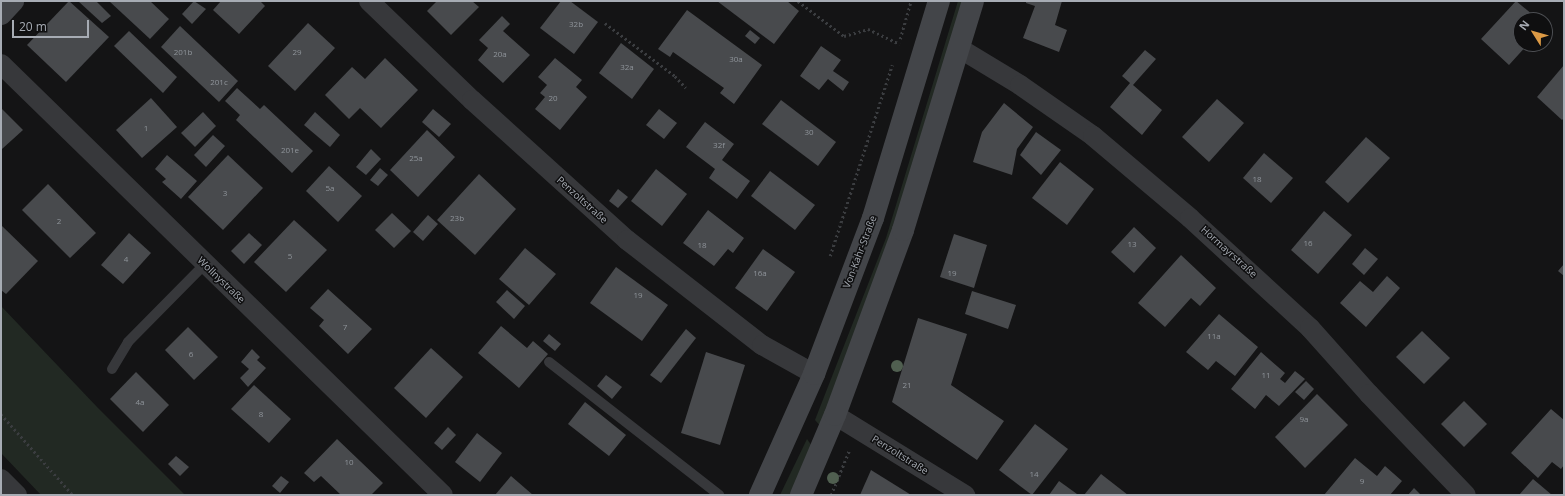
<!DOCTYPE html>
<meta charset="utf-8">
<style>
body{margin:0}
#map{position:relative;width:1565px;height:496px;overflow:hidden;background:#141415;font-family:"Open Sans",sans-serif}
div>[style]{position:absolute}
.green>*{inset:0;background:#222923}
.building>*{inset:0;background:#484a4d}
.path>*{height:2.5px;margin-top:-1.25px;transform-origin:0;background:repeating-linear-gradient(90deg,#3b3d40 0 2px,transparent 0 5px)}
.lane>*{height:10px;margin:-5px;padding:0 5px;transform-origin:5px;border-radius:5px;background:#37383b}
.street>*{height:20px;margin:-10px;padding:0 10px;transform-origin:10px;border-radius:10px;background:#37383b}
.secondary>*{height:22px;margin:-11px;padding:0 11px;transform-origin:11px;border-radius:11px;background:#434549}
.trees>*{width:12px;height:12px;margin:-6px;border-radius:50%;background:#505f50}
span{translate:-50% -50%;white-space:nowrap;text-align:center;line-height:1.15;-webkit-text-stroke:3px #0f0f10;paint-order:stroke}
.number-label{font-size:8px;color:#8f949a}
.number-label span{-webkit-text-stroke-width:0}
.street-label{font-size:10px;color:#a7acb4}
.frame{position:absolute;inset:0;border:2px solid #a7acb4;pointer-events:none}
.north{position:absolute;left:1513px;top:12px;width:40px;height:40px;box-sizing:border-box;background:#0f0f10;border:1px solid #4c4e52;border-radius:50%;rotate:307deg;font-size:11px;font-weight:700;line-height:16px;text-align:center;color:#a7acb4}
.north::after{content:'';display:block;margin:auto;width:14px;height:18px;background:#dc9a45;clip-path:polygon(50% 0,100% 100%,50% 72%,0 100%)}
.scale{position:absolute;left:12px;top:20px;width:77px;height:18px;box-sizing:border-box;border:2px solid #a7acb4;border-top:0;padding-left:5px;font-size:12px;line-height:14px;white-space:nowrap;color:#a7acb4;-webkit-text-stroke:3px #0f0f10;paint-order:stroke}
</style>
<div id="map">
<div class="green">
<div style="clip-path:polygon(958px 1px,965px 1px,892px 241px,822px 428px,815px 420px,886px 238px)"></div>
<div style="clip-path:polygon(1px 306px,98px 408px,185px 495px,41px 495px,1px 453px)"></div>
<div style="clip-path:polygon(807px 439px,814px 449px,792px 495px,780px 495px)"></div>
</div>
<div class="building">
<div style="clip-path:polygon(69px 1px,109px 37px,66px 82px,27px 45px)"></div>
<div style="clip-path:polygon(78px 1px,96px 1px,111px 16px,102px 23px)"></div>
<div style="clip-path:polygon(109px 1px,150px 1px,169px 19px,150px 39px)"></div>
<div style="clip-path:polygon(194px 1px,206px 9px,192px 24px,182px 14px)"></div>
<div style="clip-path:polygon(221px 1px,260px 1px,265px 6px,239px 34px,213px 10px)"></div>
<div style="clip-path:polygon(437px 1px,472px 1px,479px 7px,451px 35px,427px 11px)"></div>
<div style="clip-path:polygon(561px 1px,570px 1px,598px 22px,574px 54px,540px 28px)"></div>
<div style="clip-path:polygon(717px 1px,787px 1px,799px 11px,774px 44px)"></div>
<div style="clip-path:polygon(1026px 1px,1062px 1px,1055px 25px,1067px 30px,1059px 52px,1023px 38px,1035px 6px,1026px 3px)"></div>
<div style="clip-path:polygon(1516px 1px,1539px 20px,1521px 20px,1521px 44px,1528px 44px,1509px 65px,1481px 39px)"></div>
<div style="clip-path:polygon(687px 10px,762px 65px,734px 104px,720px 93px,724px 88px,673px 52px,670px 57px,658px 49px)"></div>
<div style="clip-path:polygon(502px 16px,510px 24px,503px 31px,530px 55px,503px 83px,478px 60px,488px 48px,479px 40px)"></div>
<div style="clip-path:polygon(308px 23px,335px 48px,295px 91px,268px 66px)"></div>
<div style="clip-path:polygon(180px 26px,238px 81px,219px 102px,161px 47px)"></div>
<div style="clip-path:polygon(750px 30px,760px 38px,755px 44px,745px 36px)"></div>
<div style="clip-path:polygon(129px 31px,177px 77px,163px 93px,114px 46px)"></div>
<div style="clip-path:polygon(621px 43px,654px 69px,632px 99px,599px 73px)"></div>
<div style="clip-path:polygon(821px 46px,841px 60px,833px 71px,849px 82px,843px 91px,828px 79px,819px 90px,800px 76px)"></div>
<div style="clip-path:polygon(1145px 50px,1156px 59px,1133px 85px,1162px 110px,1142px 135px,1110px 107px,1130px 83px,1122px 76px)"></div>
<div style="clip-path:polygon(385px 58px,418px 90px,381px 128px,360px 108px,349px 119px,325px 95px,352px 67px,365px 79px)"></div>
<div style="clip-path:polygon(555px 58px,582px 80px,576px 87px,587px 97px,560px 130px,535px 109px,545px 97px,540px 93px,547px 85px,538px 77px)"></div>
<div style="clip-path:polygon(1564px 65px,1564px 118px,1562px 120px,1537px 97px)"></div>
<div style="clip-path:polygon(237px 88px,260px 109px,264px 105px,313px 151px,292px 173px,236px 120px,240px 115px,225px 101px)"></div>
<div style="clip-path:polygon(151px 98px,177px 127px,142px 158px,116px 130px)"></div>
<div style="clip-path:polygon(1217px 99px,1244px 123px,1209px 162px,1182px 137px)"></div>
<div style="clip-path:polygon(781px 100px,836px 142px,818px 166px,762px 124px)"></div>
<div style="clip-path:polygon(1004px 103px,1033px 127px,1017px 149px,1012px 175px,973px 162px,982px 132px)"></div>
<div style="clip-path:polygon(1px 108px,23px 130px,2px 149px,1px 147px)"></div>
<div style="clip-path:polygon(433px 109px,451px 124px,439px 137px,422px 122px)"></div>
<div style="clip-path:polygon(659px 109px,677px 123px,664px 139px,646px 125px)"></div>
<div style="clip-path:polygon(203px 112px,216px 126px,195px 147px,181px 133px)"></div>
<div style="clip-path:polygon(315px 112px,340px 135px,330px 147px,304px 125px)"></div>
<div style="clip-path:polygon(705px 122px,734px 144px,722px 160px,750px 181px,737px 199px,709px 178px,715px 169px,686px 147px)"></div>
<div style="clip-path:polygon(427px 130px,455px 157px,418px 197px,390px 170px)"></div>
<div style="clip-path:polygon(1036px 132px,1061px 150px,1041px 175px,1020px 155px)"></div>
<div style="clip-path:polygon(213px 135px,225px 146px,206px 167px,194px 155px)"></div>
<div style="clip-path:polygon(1366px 137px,1390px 158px,1348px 203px,1325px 182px)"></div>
<div style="clip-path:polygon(371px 149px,381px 159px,366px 175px,356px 167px)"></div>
<div style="clip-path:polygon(1264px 153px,1293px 178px,1271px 203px,1243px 178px)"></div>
<div style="clip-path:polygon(167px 155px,197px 181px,181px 199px,162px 182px,166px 179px,155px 169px)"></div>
<div style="clip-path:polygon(228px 155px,263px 188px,223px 230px,188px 197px)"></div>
<div style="clip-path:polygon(1060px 162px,1094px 189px,1067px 225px,1032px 198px)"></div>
<div style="clip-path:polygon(329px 166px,362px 196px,338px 222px,306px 191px)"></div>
<div style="clip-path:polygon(380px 168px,388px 175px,378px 186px,370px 180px)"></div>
<div style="clip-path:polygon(656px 169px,687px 194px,662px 226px,631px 201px)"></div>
<div style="clip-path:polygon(770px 171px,815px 205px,795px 230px,751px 196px)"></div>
<div style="clip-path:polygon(479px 174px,516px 209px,475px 255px,437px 220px)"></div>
<div style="clip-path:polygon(48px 184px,96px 233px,70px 258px,22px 210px)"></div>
<div style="clip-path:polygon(618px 189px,628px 197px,618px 208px,609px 201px)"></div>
<div style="clip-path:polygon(708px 210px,744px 238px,733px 253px,728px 249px,714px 266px,683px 243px)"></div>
<div style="clip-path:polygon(1324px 211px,1352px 235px,1318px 274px,1291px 250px)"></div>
<div style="clip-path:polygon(392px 213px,411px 231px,394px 248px,375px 230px)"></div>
<div style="clip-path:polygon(428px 215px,438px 224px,423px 241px,413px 232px)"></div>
<div style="clip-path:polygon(294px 220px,327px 250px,286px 292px,254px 262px)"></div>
<div style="clip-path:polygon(1px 225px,38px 261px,6px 294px,1px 290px)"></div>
<div style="clip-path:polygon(1134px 227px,1156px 248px,1134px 273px,1111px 252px)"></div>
<div style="clip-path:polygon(129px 233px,151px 253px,123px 284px,101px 265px)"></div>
<div style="clip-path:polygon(249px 233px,262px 245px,244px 264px,231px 251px)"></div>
<div style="clip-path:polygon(954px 234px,987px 245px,974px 288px,940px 277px)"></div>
<div style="clip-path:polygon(525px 248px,556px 274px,529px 305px,499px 279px)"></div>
<div style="clip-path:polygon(1365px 248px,1378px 259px,1364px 275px,1352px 264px)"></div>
<div style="clip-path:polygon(763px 249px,795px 272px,767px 311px,735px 288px)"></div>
<div style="clip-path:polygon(1181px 255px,1216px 288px,1200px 306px,1191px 298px,1165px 327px,1138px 303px)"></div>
<div style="clip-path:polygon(1564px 264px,1564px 276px,1558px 271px)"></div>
<div style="clip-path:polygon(616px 267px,668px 305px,642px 341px,590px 303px)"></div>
<div style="clip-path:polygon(1387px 276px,1400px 288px,1366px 327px,1340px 303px,1360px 281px,1373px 292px)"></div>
<div style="clip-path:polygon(328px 289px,372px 329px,348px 354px,319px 326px,324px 320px,310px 308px)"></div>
<div style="clip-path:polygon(507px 290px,525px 306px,514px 319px,496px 302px)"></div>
<div style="clip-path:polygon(972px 291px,1016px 305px,1008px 329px,965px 314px)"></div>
<div style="clip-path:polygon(1219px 314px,1258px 347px,1235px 376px,1216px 361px,1208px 370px,1186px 352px)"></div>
<div style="clip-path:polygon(918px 318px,967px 334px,951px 385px,1004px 421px,977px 460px,892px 402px)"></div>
<div style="clip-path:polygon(501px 326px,527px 348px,533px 341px,548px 354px,519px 388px,478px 353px)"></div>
<div style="clip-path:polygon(188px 327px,218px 357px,194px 380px,165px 350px)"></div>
<div style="clip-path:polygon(686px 329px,696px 338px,661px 383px,650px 375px)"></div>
<div style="clip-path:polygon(1422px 331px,1450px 358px,1424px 384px,1396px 357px)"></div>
<div style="clip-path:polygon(549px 334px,561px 344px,555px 351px,543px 341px)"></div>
<div style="clip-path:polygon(431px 348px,463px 377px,426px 418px,394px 388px)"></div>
<div style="clip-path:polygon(252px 349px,260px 357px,257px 360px,266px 368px,248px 387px,240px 378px,249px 369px,241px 362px)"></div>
<div style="clip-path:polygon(706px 352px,745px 365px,720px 445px,681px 433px)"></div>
<div style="clip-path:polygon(1261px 352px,1285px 373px,1280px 379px,1285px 383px,1295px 371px,1305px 379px,1279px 406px,1266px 395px,1255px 409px,1231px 389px)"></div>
<div style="clip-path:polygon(136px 372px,169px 405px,143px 432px,110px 399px)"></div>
<div style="clip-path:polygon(606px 375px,622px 387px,612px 399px,597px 386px)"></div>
<div style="clip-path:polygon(1306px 381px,1314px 389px,1304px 400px,1295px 392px)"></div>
<div style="clip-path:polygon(254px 385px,291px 419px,269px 443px,231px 409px)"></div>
<div style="clip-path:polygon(1317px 394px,1348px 425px,1305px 468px,1275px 437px)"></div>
<div style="clip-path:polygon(1464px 401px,1487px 424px,1464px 447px,1441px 424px)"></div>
<div style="clip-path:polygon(585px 402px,626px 435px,609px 456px,568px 424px)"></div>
<div style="clip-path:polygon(1551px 409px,1564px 420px,1564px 465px,1561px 469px,1552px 462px,1538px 478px,1511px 453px)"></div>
<div style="clip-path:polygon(1035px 424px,1068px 449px,1032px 495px,999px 470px)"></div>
<div style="clip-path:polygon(448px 427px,456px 435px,442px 450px,434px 443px)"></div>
<div style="clip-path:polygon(477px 433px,502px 453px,480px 482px,455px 462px)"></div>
<div style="clip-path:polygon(337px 439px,383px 483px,371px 495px,341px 495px,321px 476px,314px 482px,304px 473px)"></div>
<div style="clip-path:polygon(176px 456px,189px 467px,180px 476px,168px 464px)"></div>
<div style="clip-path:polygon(1355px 458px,1377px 476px,1385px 466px,1402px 481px,1390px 495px,1324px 495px)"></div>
<div style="clip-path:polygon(871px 470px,908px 493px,911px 495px,860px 495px)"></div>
<div style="clip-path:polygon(1101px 474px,1128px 495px,1084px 495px)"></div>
<div style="clip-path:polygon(281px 476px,289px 482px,280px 493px,272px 486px)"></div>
<div style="clip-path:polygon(511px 476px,533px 495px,495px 495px)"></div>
<div style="clip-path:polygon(1533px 479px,1552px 495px,1519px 495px)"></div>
<div style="clip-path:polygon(1059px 481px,1077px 494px,1077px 495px,1049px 495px)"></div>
<div style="clip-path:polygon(1414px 488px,1421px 495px,1408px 495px)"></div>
</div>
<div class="path">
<div style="left:798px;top:1px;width:58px;rotate:37.3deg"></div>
<div style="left:844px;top:36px;width:25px;rotate:-16deg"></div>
<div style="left:868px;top:29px;width:35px;rotate:25deg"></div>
<div style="left:605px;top:23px;width:88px;rotate:37.1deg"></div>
<div style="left:675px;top:76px;width:16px;rotate:47deg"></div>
<div style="left:900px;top:39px;width:40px;rotate:-74deg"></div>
<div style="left:830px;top:256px;width:201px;rotate:-72deg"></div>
<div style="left:1px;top:414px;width:108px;rotate:48.4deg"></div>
<div style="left:831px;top:495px;width:48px;rotate:-67.8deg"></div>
</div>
<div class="lane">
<div style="left:549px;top:362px;width:216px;rotate:38deg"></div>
<div style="left:112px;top:369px;width:31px;rotate:-59deg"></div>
<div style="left:128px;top:342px;width:110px;rotate:-45.4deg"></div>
</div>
<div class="street">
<div style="left:369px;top:1px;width:143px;rotate:43.9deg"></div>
<div style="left:472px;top:100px;width:209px;rotate:42.1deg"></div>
<div style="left:627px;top:240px;width:171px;rotate:37.9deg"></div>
<div style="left:762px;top:345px;width:60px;rotate:29.1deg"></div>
<div style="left:959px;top:48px;width:71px;rotate:31.2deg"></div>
<div style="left:1020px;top:85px;width:89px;rotate:34.9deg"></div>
<div style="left:1093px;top:136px;width:127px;rotate:40.2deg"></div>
<div style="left:1190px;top:218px;width:163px;rotate:42.5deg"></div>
<div style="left:1310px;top:328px;width:89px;rotate:48.2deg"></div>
<div style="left:1369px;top:394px;width:140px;rotate:46.2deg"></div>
<div style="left:1px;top:64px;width:617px;rotate:44.28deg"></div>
<div style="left:835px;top:415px;width:153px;rotate:31.6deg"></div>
<div style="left:1px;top:479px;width:23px;rotate:45deg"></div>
</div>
<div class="secondary">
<div style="left:1px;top:14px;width:18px;rotate:-47deg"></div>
<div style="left:760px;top:495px;width:133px;rotate:-65.9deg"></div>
<div style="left:814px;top:374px;width:167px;rotate:-69.3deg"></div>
<div style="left:873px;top:218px;width:227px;rotate:-73.1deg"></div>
<div style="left:801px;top:495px;width:87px;rotate:-67deg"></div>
<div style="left:835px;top:415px;width:197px;rotate:-69.8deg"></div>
<div style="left:903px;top:230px;width:239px;rotate:-73deg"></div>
</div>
<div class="trees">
<div style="left:897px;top:366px"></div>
<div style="left:833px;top:478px"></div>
</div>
<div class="number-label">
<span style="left:576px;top:24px">32b</span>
<span style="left:183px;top:52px">201b</span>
<span style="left:297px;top:52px">29</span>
<span style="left:500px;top:54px">20a</span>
<span style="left:736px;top:59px">30a</span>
<span style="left:627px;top:67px">32a</span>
<span style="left:219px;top:82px">201c</span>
<span style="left:553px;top:98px">20</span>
<span style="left:146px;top:128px">1</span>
<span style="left:809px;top:132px">30</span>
<span style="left:719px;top:145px">32f</span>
<span style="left:290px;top:150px">201e</span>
<span style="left:416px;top:158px">25a</span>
<span style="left:1257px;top:179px">18</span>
<span style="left:330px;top:188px">5a</span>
<span style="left:225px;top:193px">3</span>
<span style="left:457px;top:218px">23b</span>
<span style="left:59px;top:221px">2</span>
<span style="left:1308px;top:243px">16</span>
<span style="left:1132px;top:244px">13</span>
<span style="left:702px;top:245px">18</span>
<span style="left:290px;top:256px">5</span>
<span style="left:126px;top:259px">4</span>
<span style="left:760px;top:273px">16a</span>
<span style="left:952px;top:273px">19</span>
<span style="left:638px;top:295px">19</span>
<span style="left:345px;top:327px">7</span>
<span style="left:1214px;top:336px">11a</span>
<span style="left:191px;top:354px">6</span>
<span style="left:1266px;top:375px">11</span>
<span style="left:907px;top:385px">21</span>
<span style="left:140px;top:402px">4a</span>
<span style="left:261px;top:414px">8</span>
<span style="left:1304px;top:419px">9a</span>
<span style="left:349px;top:462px">10</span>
<span style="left:1034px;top:474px">14</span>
<span style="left:1362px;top:481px">9</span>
</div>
<div class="street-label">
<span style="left:582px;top:200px;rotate:42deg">Penzoltstraße</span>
<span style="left:860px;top:252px;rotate:-69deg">Von-Kahr-Straße</span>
<span style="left:1229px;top:252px;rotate:42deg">Hormayrstraße</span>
<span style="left:221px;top:280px;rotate:44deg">Wollnystraße</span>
<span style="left:900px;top:455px;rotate:32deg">Penzoltstraße</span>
</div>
<div class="frame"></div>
<div class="north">N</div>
<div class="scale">20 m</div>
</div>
